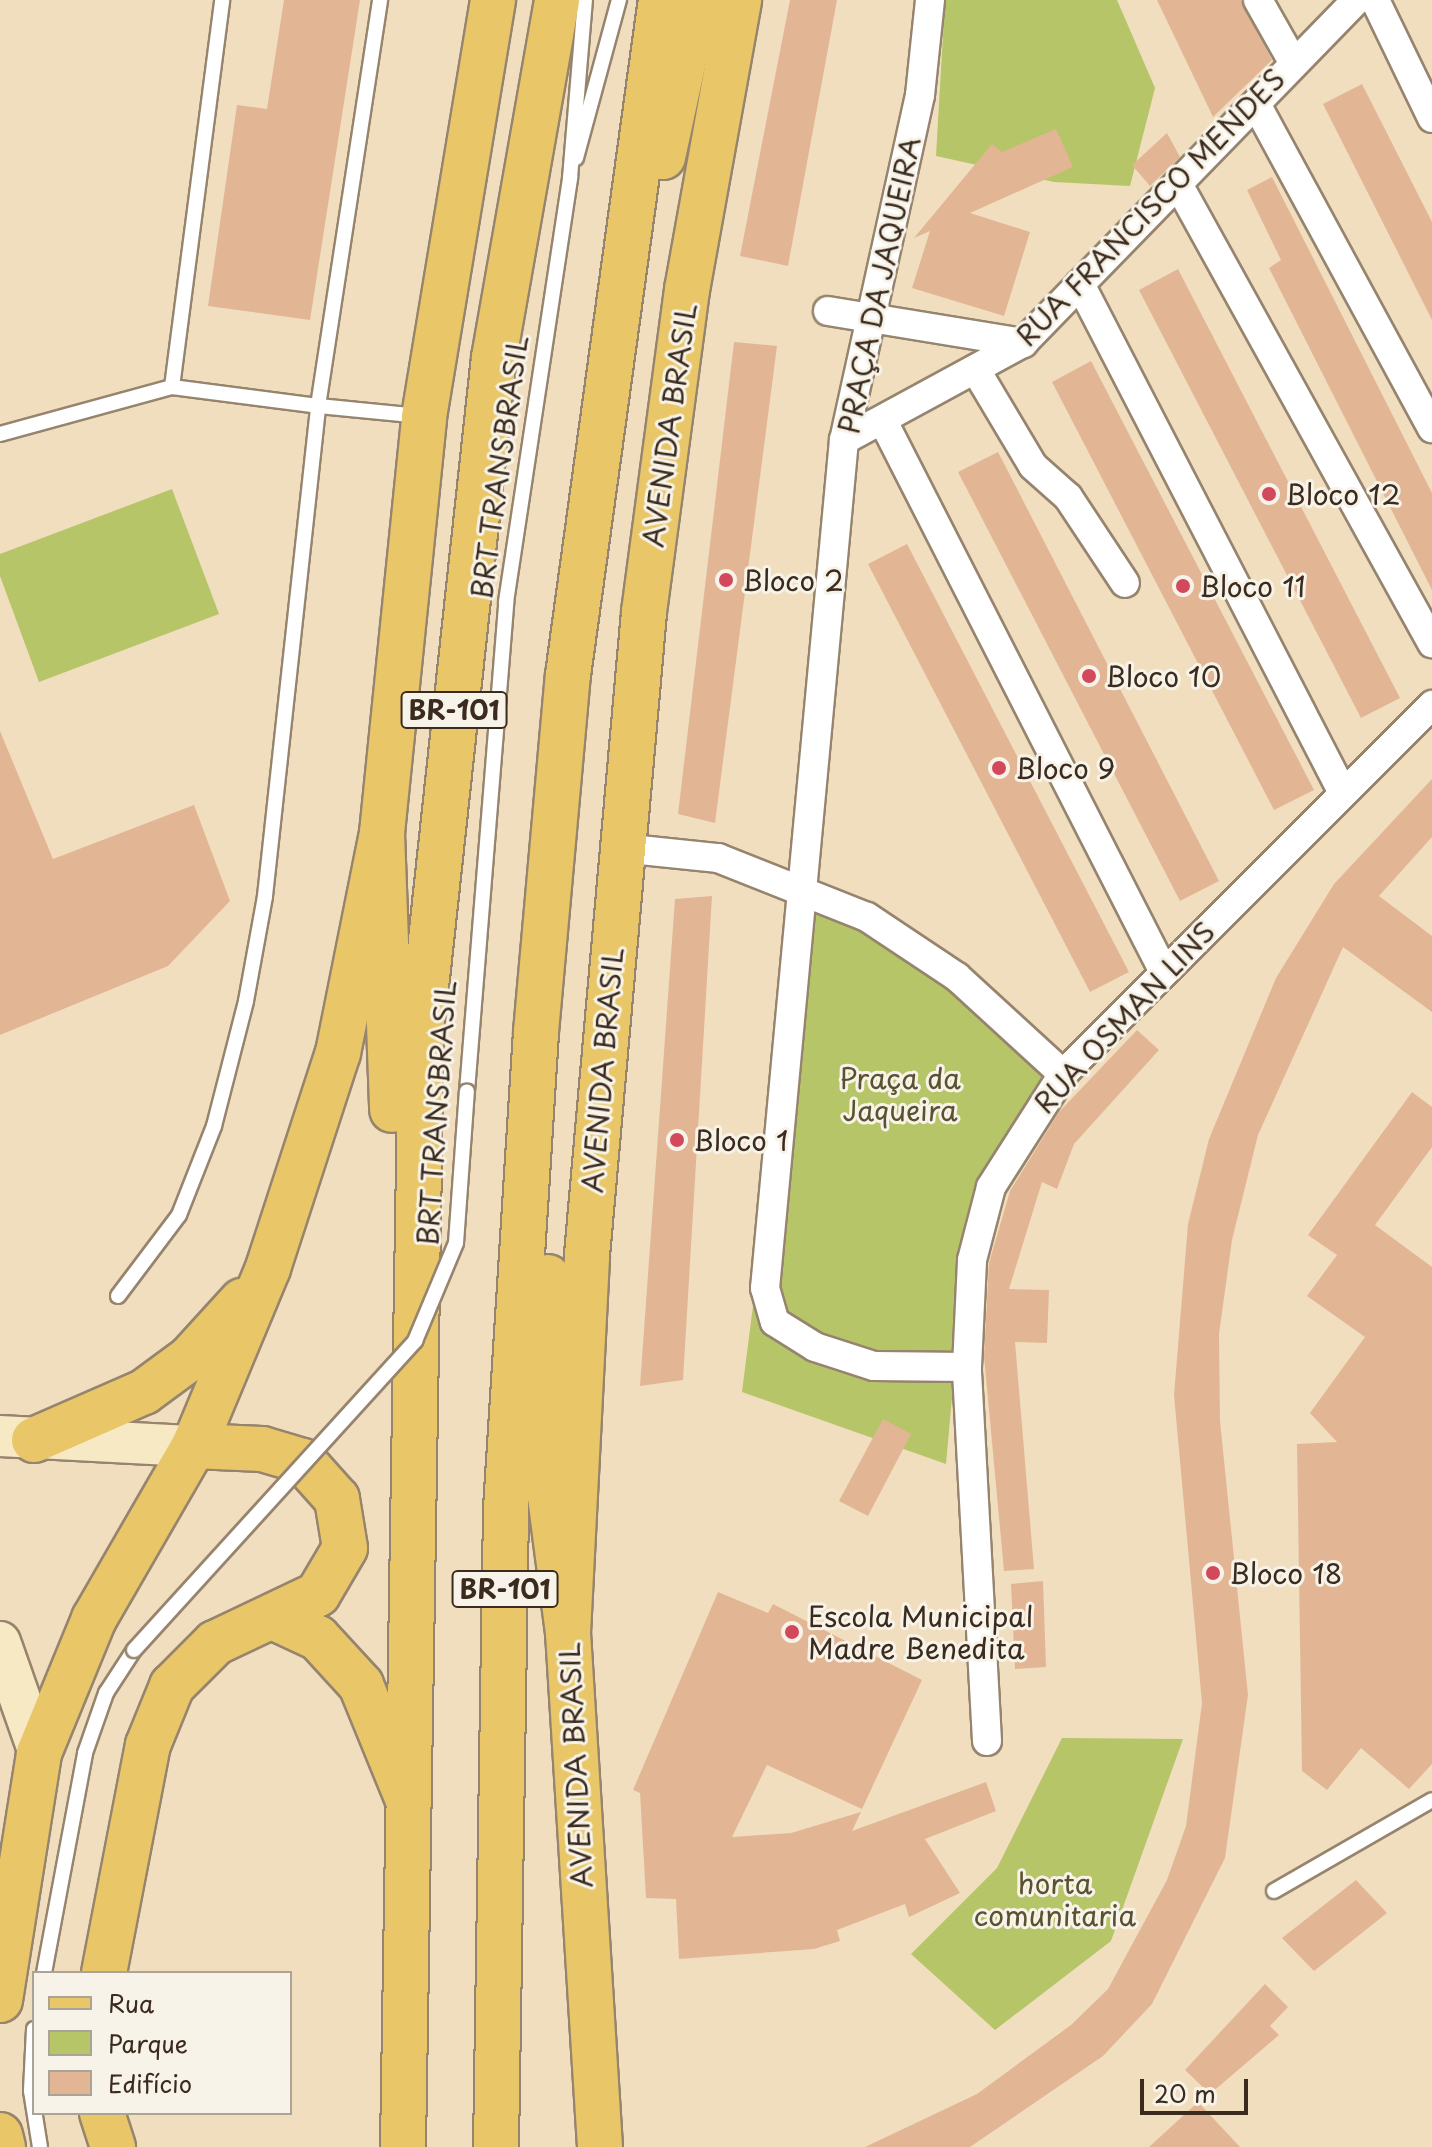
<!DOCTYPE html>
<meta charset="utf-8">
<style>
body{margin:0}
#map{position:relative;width:1432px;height:2147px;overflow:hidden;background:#f1debf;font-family:"Playpen Sans",sans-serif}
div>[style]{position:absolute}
.green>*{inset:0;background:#b5c567}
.building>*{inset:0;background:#e2b695}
.roads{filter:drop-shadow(2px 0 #96846e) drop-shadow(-2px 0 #96846e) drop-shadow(0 2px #96846e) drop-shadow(0 -2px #96846e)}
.service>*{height:14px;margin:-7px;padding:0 7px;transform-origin:7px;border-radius:7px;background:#fff}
.minor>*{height:28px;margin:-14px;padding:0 14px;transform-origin:14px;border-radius:14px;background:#fff}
.secondary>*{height:40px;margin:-20px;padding:0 20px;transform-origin:20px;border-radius:20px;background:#f6e9c3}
.primary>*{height:44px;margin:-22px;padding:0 22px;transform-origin:22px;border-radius:22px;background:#e9c769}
.motorway>*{height:44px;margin:-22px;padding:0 22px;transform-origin:22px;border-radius:22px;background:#e9c769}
.bridges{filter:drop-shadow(2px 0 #96846e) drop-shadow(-2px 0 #96846e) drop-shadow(0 2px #96846e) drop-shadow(0 -2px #96846e)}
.service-bridge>*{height:14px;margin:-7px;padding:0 7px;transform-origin:7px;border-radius:7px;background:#fff}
.dots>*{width:22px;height:22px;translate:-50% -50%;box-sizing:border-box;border:4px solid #f7f3e8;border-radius:50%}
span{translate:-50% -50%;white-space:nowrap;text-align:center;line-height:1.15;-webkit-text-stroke:6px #f7f3e8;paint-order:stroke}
.shield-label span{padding:2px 6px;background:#f7f3e8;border:2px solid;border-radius:6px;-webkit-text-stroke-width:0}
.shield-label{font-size:26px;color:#3b2a1e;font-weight:700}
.street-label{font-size:28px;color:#3b2a1e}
.poi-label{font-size:28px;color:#3b2a1e}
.left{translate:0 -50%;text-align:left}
.park-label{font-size:28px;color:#5a5130}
.legend{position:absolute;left:32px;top:1971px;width:260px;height:144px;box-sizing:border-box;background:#f7f3e8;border:2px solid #aca397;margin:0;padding:10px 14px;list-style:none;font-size:24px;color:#3b2a1e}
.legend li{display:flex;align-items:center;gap:16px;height:40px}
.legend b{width:40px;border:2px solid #aca397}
.scale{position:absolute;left:1140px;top:2079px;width:108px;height:36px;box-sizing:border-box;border:4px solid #3b2a1e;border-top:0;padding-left:10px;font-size:24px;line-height:28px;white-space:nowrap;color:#3b2a1e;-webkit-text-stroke:6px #f7f3e8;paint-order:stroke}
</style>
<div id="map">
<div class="green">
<div style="clip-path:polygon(945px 0,1117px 0,1155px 88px,1130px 186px,1054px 182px,936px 156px)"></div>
<div style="clip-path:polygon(172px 489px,219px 614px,39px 682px,0 576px,0 554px)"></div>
<div style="clip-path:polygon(806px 890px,912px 951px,1054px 1074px,969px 1208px,946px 1464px,742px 1392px)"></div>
<div style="clip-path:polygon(1062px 1738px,1183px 1739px,1111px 1941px,995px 2030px,911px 1954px,997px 1868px)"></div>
</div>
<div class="building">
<div style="clip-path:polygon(284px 0,360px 0,310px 320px,208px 306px,237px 105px,267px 109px)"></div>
<div style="clip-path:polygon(790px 0,837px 0,788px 266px,740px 256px)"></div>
<div style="clip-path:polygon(1157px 0,1241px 0,1272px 60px,1213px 117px)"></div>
<div style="clip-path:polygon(1362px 84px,1432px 222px,1432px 320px,1323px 104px)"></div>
<div style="clip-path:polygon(1056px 129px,1073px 167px,970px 213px,1030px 232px,1004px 316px,912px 288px,930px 231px,914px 238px,992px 144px,1002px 152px)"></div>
<div style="clip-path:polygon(1167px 133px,1180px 157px,1150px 186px,1132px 165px)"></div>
<div style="clip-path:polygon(1272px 177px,1432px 493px,1432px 590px,1269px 268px,1281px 260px,1247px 190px)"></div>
<div style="clip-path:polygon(1178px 269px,1400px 698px,1361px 718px,1139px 290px)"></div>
<div style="clip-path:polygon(734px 342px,777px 346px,715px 823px,678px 814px)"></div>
<div style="clip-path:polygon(1091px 361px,1314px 790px,1274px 810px,1052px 382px)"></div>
<div style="clip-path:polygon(998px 452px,1219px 881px,1180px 901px,958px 472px)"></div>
<div style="clip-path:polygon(907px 544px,1129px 972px,1090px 992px,868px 564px)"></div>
<div style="clip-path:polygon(0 731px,53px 859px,194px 805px,230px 901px,168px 966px,0 1035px)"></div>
<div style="clip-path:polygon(1432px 779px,1432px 837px,1379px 896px,1432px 936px,1432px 1012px,1343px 947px,1258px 1135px,1232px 1240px,1219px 1334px,1220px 1421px,1248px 1695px,1225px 1858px,1152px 2004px,1103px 2056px,970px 2147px,865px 2147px,977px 2094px,1071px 2025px,1108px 1989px,1167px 1880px,1186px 1826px,1202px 1703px,1174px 1395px,1188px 1224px,1209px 1139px,1276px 978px,1334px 884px)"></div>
<div style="clip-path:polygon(712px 896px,683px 1380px,640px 1386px,675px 899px)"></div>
<div style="clip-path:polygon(1137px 1030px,1159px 1050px,1074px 1144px,1057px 1189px,1042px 1182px,1009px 1289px,1049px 1290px,1047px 1343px,1015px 1342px,1034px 1569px,1004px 1571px,984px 1356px,989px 1263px,1010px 1191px,1059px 1112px)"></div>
<div style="clip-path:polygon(1412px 1092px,1432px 1107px,1432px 1147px,1375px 1225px,1432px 1267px,1432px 1764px,1409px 1789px,1361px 1748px,1327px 1790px,1302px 1771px,1297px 1444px,1337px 1442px,1310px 1413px,1365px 1337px,1307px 1296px,1337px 1255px,1308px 1235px)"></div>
<div style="clip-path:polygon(883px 1419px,911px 1434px,868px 1516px,839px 1501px)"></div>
<div style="clip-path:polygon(1043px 1581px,1046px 1667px,1015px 1669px,1011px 1584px)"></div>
<div style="clip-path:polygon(718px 1592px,768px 1613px,773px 1604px,922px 1680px,862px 1809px,767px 1765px,732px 1837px,791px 1833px,861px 1812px,852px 1831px,986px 1782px,996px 1811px,925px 1839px,960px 1893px,909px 1917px,905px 1904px,837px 1930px,840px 1941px,814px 1949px,679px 1959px,676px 1899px,646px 1898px,640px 1793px,633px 1790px)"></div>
<div style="clip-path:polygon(1356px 1880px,1387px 1913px,1314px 1971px,1282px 1938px)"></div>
<div style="clip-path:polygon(1265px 1984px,1288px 2007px,1270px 2026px,1279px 2035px,1210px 2094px,1185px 2070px)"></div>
<div style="clip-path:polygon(1198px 2102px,1240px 2147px,1149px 2147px)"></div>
</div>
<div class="roads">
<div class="service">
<div style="left:576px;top:158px;width:164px;rotate:-74.8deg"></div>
<div style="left:172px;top:387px;width:390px;rotate:-82.6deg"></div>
<div style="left:0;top:434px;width:178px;rotate:-15.3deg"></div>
<div style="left:172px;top:387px;width:147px;rotate:7.4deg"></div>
<div style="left:318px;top:406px;width:411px;rotate:-81.3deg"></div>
<div style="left:467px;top:1091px;width:491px;rotate:-85.4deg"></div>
<div style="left:506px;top:602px;width:429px;rotate:-81.4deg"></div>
<div style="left:570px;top:178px;width:179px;rotate:-85.2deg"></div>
<div style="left:118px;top:1296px;width:101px;rotate:-53deg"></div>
<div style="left:179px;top:1215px;width:96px;rotate:-68.5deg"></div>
<div style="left:214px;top:1126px;width:129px;rotate:-75.6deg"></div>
<div style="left:246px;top:1001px;width:107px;rotate:-79.7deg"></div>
<div style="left:265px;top:896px;width:493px;rotate:-83.8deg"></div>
<div style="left:318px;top:406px;width:102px;rotate:5.6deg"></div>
<div style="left:1274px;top:1891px;width:182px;rotate:-29.9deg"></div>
<div style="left:44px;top:1973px;width:224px;rotate:-79.4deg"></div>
<div style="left:85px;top:1753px;width:64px;rotate:-70.7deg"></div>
<div style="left:106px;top:1693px;width:51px;rotate:-56.9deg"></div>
<div style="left:34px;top:2029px;width:62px;rotate:92.8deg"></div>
<div style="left:31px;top:2091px;width:57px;rotate:80.9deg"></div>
</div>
<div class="minor">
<div style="left:930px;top:0;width:96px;rotate:96deg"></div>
<div style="left:920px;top:95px;width:353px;rotate:102.4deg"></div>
<div style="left:844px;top:440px;width:852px;rotate:95.32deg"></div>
<div style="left:765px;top:1288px;width:35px;rotate:74deg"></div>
<div style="left:775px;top:1322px;width:47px;rotate:32deg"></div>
<div style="left:815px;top:1347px;width:62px;rotate:17.9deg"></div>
<div style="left:874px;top:1366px;width:93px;rotate:0.6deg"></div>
<div style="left:1258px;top:0;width:69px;rotate:60.5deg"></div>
<div style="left:1375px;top:0;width:131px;rotate:64.2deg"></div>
<div style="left:1256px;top:104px;width:369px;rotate:61.5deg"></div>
<div style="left:1178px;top:184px;width:525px;rotate:61.04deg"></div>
<div style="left:1080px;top:284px;width:571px;rotate:62.67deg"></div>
<div style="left:828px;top:311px;width:198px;rotate:9.3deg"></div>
<div style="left:977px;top:372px;width:109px;rotate:59.2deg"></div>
<div style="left:1033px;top:466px;width:47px;rotate:41.5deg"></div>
<div style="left:1068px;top:497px;width:103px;rotate:56.5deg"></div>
<div style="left:884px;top:423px;width:616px;rotate:62.98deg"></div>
<div style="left:844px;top:440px;width:204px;rotate:-28.5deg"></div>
<div style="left:1023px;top:343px;width:479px;rotate:-45.8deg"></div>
<div style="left:621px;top:848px;width:98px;rotate:5.9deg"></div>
<div style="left:718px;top:858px;width:160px;rotate:21.6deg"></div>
<div style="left:867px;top:917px;width:108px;rotate:33.7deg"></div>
<div style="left:957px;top:977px;width:144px;rotate:42.5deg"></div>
<div style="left:987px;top:1741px;width:375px;rotate:-93.1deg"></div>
<div style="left:967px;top:1367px;width:107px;rotate:-87.3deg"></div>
<div style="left:972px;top:1260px;width:75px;rotate:-75.4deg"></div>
<div style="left:991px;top:1187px;width:134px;rotate:-57.5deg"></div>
<div style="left:1063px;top:1074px;width:522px;rotate:-45deg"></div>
</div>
<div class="secondary">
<div style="left:0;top:1436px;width:194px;rotate:3deg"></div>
<div style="left:0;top:1642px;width:118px;rotate:70.6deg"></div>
</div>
<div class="primary">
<div style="left:34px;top:1440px;width:120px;rotate:-23.6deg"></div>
<div style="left:144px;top:1392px;width:56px;rotate:-36.3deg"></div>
<div style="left:189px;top:1359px;width:79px;rotate:-47.6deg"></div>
<div style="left:277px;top:1619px;width:45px;rotate:24.9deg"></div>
<div style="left:318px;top:1638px;width:64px;rotate:47.5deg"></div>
<div style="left:361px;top:1685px;width:124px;rotate:67.8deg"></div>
<div style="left:104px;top:1973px;width:232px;rotate:-79.1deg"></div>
<div style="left:148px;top:1745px;width:64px;rotate:-67.9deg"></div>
<div style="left:172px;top:1686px;width:61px;rotate:-45deg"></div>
<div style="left:215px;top:1643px;width:114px;rotate:-25.4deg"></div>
<div style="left:318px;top:1594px;width:53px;rotate:-59.6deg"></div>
<div style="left:345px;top:1548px;width:50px;rotate:-99.3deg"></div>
<div style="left:337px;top:1499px;width:51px;rotate:-131.8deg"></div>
<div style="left:303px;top:1461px;width:43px;rotate:-163.7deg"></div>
<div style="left:262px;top:1449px;width:68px;rotate:-177.5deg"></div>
<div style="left:0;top:2000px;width:250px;rotate:-81deg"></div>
<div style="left:39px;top:1753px;width:145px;rotate:-67.7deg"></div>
<div style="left:94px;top:1619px;width:200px;rotate:-60deg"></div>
<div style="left:194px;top:1446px;width:193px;rotate:-67.4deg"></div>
<div style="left:268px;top:1268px;width:226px;rotate:-72deg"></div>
<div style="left:338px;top:1053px;width:224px;rotate:-78.7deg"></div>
<div style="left:382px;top:833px;width:418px;rotate:-84.2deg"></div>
<div style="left:424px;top:417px;width:423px;rotate:-80.6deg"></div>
<div style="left:102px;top:2113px;width:36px;rotate:72deg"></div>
<div style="left:0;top:2135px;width:12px;rotate:76deg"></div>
<div style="left:600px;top:2147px;width:515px;rotate:-93.56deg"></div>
<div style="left:568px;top:1633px;width:378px;rotate:-87.1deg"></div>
<div style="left:587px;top:1255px;width:646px;rotate:-84.93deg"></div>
<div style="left:644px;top:612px;width:325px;rotate:-82.4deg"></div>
<div style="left:687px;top:290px;width:295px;rotate:-79.8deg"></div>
</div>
<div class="motorway">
<div style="left:663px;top:157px;width:161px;rotate:-77.8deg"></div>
<div style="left:382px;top:833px;width:277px;rotate:87.9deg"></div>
<div style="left:548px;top:1277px;width:204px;rotate:90deg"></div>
<div style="left:548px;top:1481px;width:153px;rotate:82.5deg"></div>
<div style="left:403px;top:2147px;width:1114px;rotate:-89.07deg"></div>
<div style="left:421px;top:1033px;width:679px;rotate:-83.83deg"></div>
<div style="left:494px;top:358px;width:364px;rotate:-80deg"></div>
<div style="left:496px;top:2147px;width:638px;rotate:-89.1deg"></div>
<div style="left:506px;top:1509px;width:478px;rotate:-86.4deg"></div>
<div style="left:536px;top:1032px;width:358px;rotate:-84.9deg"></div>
<div style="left:568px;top:675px;width:681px;rotate:-82.16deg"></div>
</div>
</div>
<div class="bridges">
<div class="service-bridge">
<div style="left:134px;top:1650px;width:418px;rotate:-47.7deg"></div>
<div style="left:415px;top:1341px;width:106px;rotate:-67.3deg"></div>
<div style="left:456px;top:1243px;width:152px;rotate:-85.9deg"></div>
</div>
</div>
<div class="dots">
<div style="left:1269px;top:494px;background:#d1495b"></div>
<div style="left:726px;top:580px;background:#d1495b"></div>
<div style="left:1183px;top:586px;background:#d1495b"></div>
<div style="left:1089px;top:676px;background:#d1495b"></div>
<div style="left:999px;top:768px;background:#d1495b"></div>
<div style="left:677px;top:1140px;background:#d1495b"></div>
<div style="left:1213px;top:1573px;background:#d1495b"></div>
<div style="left:792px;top:1632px;background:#d1495b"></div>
</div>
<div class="shield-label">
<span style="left:454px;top:710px">BR-101</span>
<span style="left:505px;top:1589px">BR-101</span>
</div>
<div class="street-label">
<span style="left:1150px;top:207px;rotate:-46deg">RUA FRANCISCO MENDES</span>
<span style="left:879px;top:285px;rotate:-78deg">PRAÇA DA JAQUEIRA</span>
<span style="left:669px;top:425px;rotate:-82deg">AVENIDA BRASIL</span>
<span style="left:499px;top:467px;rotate:-82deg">BRT TRANSBRASIL</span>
<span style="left:1124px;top:1017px;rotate:-47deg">RUA OSMAN LINS</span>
<span style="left:602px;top:1070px;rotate:-85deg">AVENIDA BRASIL</span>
<span style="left:436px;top:1113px;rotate:-86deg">BRT TRANSBRASIL</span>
<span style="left:575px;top:1765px;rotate:-93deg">AVENIDA BRASIL</span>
</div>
<div class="poi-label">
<span class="left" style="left:1285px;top:494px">Bloco 12</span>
<span class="left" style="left:742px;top:580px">Bloco 2</span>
<span class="left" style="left:1199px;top:586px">Bloco 11</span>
<span class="left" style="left:1105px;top:676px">Bloco 10</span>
<span class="left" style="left:1015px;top:768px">Bloco 9</span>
<span class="left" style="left:693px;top:1140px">Bloco 1</span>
<span class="left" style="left:1229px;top:1573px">Bloco 18</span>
<span class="left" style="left:808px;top:1632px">Escola Municipal<br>Madre Benedita</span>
</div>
<div class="park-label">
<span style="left:900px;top:1094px">Praça da<br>Jaqueira</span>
<span style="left:1055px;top:1899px">horta<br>comunitaria</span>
</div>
<ul class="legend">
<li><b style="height:10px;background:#e9c769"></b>Rua</li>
<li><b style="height:22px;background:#b5c567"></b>Parque</li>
<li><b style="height:22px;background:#e2b695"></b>Edifício</li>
</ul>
<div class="scale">20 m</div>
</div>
